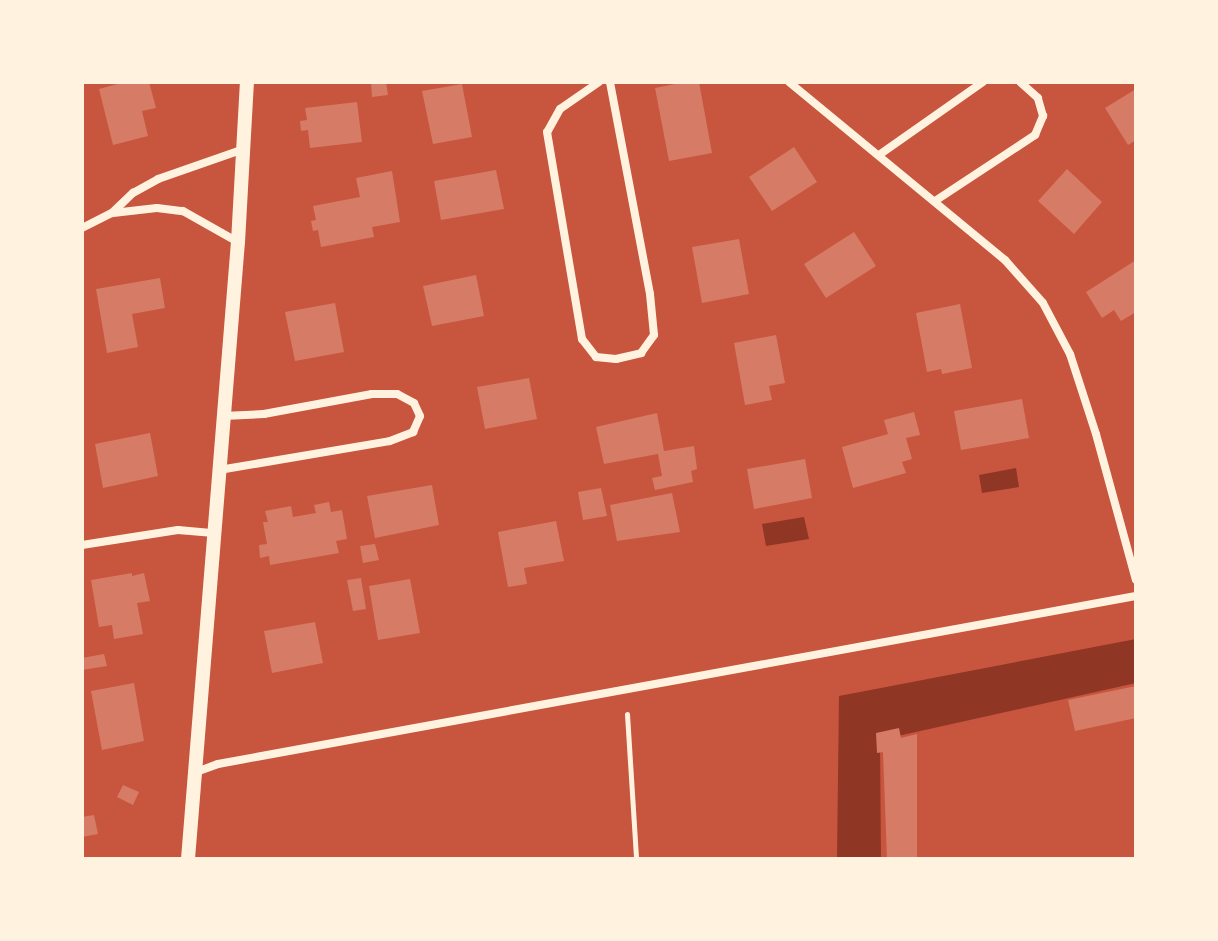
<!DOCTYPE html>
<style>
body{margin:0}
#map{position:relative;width:1218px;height:941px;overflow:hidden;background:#c8553d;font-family:Merriweather,serif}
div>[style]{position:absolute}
.water>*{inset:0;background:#8f3625}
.building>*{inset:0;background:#d67c66}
.path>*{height:5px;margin:-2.5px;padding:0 2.5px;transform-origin:2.5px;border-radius:2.5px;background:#fff3e0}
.minor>*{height:8px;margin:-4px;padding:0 4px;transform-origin:4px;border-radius:4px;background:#fff3e0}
.tertiary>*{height:14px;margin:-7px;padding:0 7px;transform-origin:7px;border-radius:7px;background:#fff3e0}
span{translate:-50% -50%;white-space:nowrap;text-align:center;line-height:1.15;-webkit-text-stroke:6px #fff3e0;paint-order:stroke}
.frame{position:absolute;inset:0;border:84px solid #fff3e0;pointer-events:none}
</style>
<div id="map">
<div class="water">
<div style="clip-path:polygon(1016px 468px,1019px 487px,982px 493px,979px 475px)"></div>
<div style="clip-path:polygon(804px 517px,809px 539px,766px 546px,762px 524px)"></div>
<div style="clip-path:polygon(1136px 639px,1136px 683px,880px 740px,881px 859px,837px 859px,839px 696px)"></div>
</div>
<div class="building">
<div style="clip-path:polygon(125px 82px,149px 82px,156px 108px,142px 111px,148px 136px,113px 145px,99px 89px)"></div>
<div style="clip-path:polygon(371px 82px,386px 82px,388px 95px,372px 97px)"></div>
<div style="clip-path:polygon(685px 82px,699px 82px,712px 153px,669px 161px,655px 88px)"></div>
<div style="clip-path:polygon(462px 84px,472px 137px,433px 144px,422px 91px)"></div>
<div style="clip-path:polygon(1136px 89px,1136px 140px,1128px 145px,1105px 108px)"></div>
<div style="clip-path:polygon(357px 102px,362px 142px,310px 148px,308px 130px,301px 131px,300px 121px,307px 120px,305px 108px)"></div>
<div style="clip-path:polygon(794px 147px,817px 182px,772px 211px,749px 177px)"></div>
<div style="clip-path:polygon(1067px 169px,1102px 202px,1074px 234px,1038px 201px)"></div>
<div style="clip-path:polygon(496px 170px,504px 209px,441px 220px,434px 181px)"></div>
<div style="clip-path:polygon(392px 171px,400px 222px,372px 227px,374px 237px,321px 247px,318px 230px,313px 231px,311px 221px,316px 220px,313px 206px,360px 197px,356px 178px)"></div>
<div style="clip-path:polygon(854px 232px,876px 266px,826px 298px,804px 264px)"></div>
<div style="clip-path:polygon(739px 239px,749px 294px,702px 303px,692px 247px)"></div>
<div style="clip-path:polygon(1136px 260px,1136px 312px,1121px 321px,1114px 310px,1102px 318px,1086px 292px)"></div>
<div style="clip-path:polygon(476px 275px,484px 316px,432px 326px,423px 286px)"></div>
<div style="clip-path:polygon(160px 278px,165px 308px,132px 314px,138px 347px,107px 353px,96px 289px)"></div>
<div style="clip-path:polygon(335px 303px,344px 352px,295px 361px,285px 312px)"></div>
<div style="clip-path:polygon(960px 304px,972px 368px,942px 374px,941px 369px,927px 372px,916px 313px)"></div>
<div style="clip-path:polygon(776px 335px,785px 383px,769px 386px,772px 400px,745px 405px,734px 343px)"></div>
<div style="clip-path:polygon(529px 378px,537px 419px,485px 429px,477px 387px)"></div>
<div style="clip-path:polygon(1022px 399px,1029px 438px,961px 450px,954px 411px)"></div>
<div style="clip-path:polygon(914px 412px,920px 435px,906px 438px,912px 459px,902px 462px,906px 473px,853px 488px,842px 447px,888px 434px,884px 420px)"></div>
<div style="clip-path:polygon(657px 413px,664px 451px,694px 446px,697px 469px,691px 471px,693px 482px,655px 490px,652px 478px,662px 476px,658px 454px,604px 464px,596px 427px)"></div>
<div style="clip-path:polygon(150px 433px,158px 476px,103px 488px,95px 444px)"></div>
<div style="clip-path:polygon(805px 459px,812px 498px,754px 509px,747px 469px)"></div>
<div style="clip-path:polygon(432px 485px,439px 525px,375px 538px,367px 496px)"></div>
<div style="clip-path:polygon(601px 488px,607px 516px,583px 520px,578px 492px)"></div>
<div style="clip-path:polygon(672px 493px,680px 532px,617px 541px,610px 505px)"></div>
<div style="clip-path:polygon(329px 502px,331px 512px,342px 510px,347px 539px,336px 541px,339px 553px,270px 565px,269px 556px,260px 558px,259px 545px,267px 544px,263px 522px,268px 522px,265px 511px,291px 506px,293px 517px,316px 513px,314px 505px)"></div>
<div style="clip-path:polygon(556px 521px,564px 561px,524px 568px,527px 584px,508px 587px,498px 532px)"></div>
<div style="clip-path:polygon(375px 544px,379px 560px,363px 563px,360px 546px)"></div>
<div style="clip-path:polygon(132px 573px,132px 576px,144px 573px,150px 601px,137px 603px,143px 634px,114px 639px,112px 625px,99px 627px,91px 580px)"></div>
<div style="clip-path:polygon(361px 578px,366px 609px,353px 611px,347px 580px)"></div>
<div style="clip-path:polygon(410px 579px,420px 633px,378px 640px,369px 586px)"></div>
<div style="clip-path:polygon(315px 622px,323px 663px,272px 673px,264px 631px)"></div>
<div style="clip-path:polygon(104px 654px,107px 666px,82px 670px,82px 658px)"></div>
<div style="clip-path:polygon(134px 683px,144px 741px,102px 750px,91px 691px)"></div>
<div style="clip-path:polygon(1136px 686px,1136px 718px,1075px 731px,1068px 700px)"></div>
<div style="clip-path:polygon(899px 728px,901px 738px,917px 734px,917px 859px,887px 859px,883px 752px,877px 753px,876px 733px)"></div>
<div style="clip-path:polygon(123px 785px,139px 792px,133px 805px,117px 797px)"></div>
<div style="clip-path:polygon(94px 815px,98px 834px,82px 837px,82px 817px)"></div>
</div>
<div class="path">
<div style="left:627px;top:714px;width:145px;rotate:86.4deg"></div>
</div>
<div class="minor">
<div style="left:599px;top:82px;width:47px;rotate:145.3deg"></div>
<div style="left:560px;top:109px;width:26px;rotate:119deg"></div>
<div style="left:547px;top:132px;width:210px;rotate:80.4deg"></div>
<div style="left:582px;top:339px;width:23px;rotate:52deg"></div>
<div style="left:596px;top:357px;width:20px;rotate:6deg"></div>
<div style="left:616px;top:359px;width:26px;rotate:-13deg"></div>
<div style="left:641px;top:353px;width:22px;rotate:-54deg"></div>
<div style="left:654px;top:335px;width:41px;rotate:-95.6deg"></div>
<div style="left:650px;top:294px;width:216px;rotate:-100.7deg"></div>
<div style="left:789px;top:82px;width:280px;rotate:39.5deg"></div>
<div style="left:1005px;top:260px;width:57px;rotate:48.5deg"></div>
<div style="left:1043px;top:303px;width:58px;rotate:62.1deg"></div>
<div style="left:1070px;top:354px;width:84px;rotate:72deg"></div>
<div style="left:1096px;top:434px;width:151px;rotate:74.7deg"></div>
<div style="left:879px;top:155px;width:127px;rotate:-35.1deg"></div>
<div style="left:935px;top:201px;width:120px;rotate:-33.4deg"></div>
<div style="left:1035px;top:135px;width:21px;rotate:-67deg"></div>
<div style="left:1043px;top:116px;width:19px;rotate:-106deg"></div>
<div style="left:1038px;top:98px;width:24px;rotate:-138deg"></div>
<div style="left:113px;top:213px;width:44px;rotate:-6.5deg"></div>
<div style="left:157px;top:208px;width:26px;rotate:7deg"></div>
<div style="left:183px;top:211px;width:63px;rotate:29.4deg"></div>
<div style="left:82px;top:228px;width:34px;rotate:-27deg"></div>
<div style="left:112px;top:213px;width:29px;rotate:-44deg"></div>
<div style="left:133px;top:193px;width:29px;rotate:-29deg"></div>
<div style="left:158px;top:179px;width:91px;rotate:-19.2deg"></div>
<div style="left:219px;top:470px;width:173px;rotate:-9.6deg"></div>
<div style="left:390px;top:441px;width:25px;rotate:-21deg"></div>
<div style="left:413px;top:432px;width:17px;rotate:-66deg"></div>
<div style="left:420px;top:416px;width:14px;rotate:-115deg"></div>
<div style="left:414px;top:403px;width:19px;rotate:-152deg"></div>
<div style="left:397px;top:394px;width:25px;rotate:180deg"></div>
<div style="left:372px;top:394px;width:110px;rotate:169.5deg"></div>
<div style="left:264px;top:414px;width:41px;rotate:177.2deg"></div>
<div style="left:82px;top:545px;width:97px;rotate:-8.9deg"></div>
<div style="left:178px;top:530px;width:36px;rotate:5deg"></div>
<div style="left:196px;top:772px;width:23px;rotate:-20deg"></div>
<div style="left:218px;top:764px;width:933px;rotate:-10.37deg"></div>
</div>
<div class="tertiary">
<div style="left:188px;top:859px;width:619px;rotate:-85.37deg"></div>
<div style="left:238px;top:242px;width:160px;rotate:-86.8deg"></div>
</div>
<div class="frame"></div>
</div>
